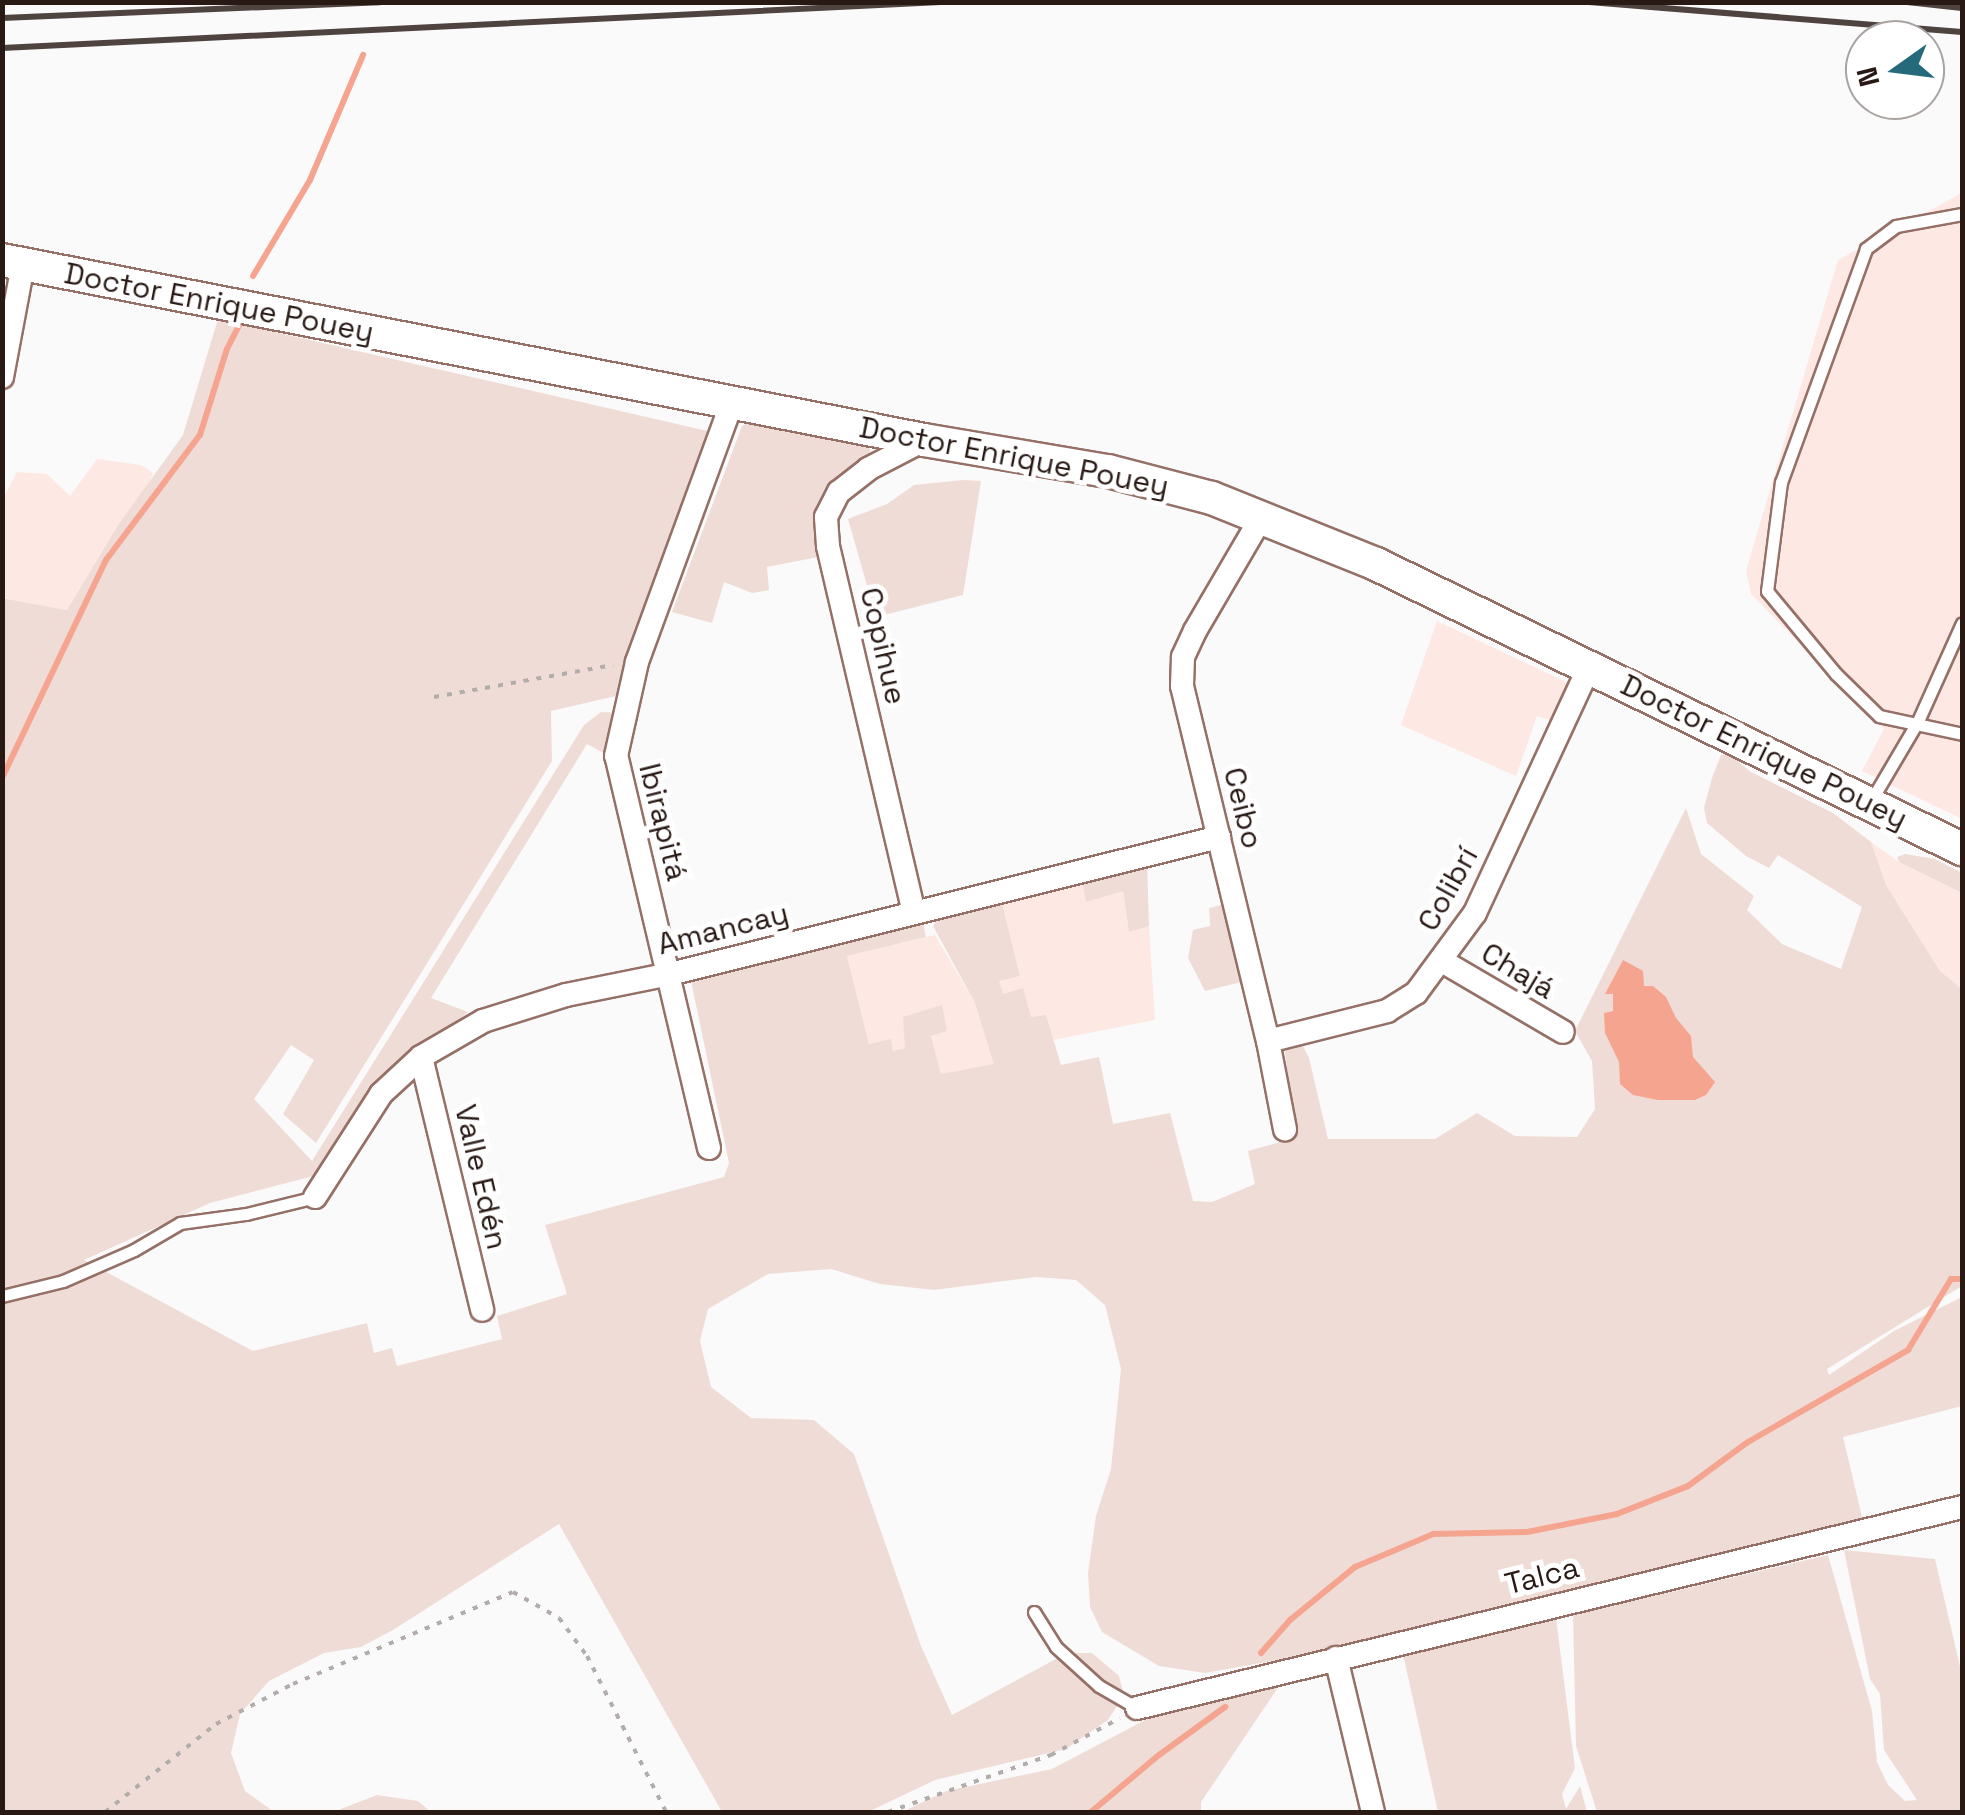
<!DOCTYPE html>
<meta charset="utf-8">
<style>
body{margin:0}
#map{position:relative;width:1965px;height:1815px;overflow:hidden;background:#fafafa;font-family:"Space Grotesk",sans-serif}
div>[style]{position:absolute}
.built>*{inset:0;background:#fde8e3}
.green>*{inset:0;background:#f0dcd6}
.water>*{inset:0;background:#f5a58f}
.stream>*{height:6px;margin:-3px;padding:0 3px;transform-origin:3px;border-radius:3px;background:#f5a58f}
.path>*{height:4px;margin-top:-2px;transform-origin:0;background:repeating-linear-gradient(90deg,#b2adab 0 5px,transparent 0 13px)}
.roads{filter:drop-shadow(2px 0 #957066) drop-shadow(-2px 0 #957066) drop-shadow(0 2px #957066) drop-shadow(0 -2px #957066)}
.lane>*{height:11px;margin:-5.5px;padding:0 5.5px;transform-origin:5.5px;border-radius:5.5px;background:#fff}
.street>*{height:22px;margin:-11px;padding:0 11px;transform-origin:11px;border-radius:11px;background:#fff}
.secondary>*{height:32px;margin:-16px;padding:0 16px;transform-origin:16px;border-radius:16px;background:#fff}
.rail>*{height:6px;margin:-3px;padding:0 3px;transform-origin:3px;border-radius:3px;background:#4f4340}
span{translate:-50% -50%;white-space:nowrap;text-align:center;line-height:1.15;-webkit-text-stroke:10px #fff;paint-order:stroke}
.street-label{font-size:30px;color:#281915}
.frame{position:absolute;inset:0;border:5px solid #281915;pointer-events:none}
.north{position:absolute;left:1845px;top:20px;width:100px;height:100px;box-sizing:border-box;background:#fff;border:2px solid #a9a3a1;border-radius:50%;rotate:256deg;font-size:28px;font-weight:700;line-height:40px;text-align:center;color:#281915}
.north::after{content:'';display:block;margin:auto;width:35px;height:45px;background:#256a7a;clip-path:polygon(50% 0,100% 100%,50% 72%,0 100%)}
</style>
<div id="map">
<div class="built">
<div style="clip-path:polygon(1962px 193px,1962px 819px,1862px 771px,1884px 729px,1751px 594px,1746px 571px,1838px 260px)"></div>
<div style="clip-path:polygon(97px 459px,141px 465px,153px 473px,146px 491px,118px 525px,67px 610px,3px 598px,3px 499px,17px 472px,47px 474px,70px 496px)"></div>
<div style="clip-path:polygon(1437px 621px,1577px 687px,1559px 723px,1537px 716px,1516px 776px,1401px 725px)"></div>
<div style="clip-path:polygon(1871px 842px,1899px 862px,1962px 893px,1962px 989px,1940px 971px,1886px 885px)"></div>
<div style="clip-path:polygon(1082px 878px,1123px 891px,1129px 931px,1149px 926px,1155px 1020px,1053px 1040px,1046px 1015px,1031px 1017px,1003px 995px,998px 981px,1020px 976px,1001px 899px)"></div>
<div style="clip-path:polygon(935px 935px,975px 1003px,995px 1064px,941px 1075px,931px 1036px,947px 1031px,941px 1005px,905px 1048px,893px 1051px,891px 1040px,869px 1044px,847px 956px)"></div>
</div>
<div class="green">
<div style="clip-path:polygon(218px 319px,712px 432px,635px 628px,616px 696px,551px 711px,552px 761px,316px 1143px,283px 1114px,314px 1060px,291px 1045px,254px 1099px,312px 1161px,584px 725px,601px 712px,622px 713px,624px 764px,587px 744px,431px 998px,468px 1012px,370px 1098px,321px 1174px,210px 1203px,84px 1260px,253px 1351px,367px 1323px,374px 1353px,392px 1348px,397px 1366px,502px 1339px,497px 1316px,567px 1294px,545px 1225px,724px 1177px,729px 1163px,691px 981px,699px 972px,922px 919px,926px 937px,847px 956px,869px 1044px,891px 1039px,893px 1051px,905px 1048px,903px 1017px,942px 1005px,947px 1031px,931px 1036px,941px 1074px,994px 1064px,975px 1003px,933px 926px,941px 914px,1001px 899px,1020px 976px,999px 981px,1003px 994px,1023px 988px,1031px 1017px,1046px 1015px,1061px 1065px,1099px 1057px,1113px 1124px,1170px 1113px,1193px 1201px,1212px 1202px,1255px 1184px,1248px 1151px,1284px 1141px,1293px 1124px,1285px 1052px,1291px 1037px,1299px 1038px,1309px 1058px,1328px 1139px,1435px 1139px,1477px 1113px,1515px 1136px,1577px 1137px,1595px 1109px,1592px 1061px,1575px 1031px,1686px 808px,1701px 854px,1754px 896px,1747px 910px,1782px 944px,1841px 969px,1862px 907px,1778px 855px,1769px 868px,1746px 856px,1707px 823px,1704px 808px,1712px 778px,1721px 755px,1729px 754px,1751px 772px,1833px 813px,1871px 842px,1886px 885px,1940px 971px,1962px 989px,1962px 1286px,1827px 1369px,1829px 1375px,1894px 1331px,1962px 1297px,1962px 1406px,1843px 1437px,1863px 1521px,1323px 1652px,1205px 1673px,1159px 1666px,1102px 1632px,1090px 1607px,1088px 1573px,1096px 1516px,1111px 1469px,1121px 1369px,1105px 1305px,1076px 1280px,1036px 1277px,934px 1290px,880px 1284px,831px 1269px,768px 1274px,708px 1309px,700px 1341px,711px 1387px,751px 1418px,814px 1420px,854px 1454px,921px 1646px,952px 1715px,1067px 1653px,1092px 1653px,1119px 1676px,1124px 1695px,1108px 1720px,1066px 1749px,935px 1780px,868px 1812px,722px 1812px,559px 1524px,393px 1630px,361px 1647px,324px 1653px,269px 1681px,240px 1714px,231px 1753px,245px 1791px,274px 1812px,3px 1812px,2px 598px,67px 610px,118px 525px,183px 435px)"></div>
<div style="clip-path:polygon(749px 422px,869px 445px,870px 451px,869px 459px,854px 467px,823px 556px,767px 567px,769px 590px,752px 593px,724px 582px,712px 623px,672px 612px,742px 426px)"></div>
<div style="clip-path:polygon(963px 480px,981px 481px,963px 595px,876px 617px,848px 519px,887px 504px,914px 485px)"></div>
<div style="clip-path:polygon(1905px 854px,1935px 859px,1962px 873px,1962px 893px,1899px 862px,1897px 857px)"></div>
<div style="clip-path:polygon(1147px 862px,1149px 926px,1129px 932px,1123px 891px,1086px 902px,1082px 878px)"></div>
<div style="clip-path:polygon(1241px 900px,1257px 978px,1205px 991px,1188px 958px,1193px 930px,1210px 926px,1209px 908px)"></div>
<div style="clip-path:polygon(1844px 1550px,1935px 1559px,1962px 1675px,1962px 1812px,1597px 1812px,1576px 1746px,1573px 1615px,1828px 1555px,1872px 1711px,1877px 1762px,1888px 1785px,1905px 1801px,1917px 1800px,1884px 1750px,1880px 1694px,1870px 1679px)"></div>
<div style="clip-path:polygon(1556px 1618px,1575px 1768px,1562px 1794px,1566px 1809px,1580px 1786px,1587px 1812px,1438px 1812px,1403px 1654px)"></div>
<div style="clip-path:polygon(1275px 1678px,1277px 1689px,1201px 1802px,1201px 1812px,902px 1812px,946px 1791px,1052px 1769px,1187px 1698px)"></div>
<div style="clip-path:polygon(377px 1795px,418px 1801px,431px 1812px,333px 1812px)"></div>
</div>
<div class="water">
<div style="clip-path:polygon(1623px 960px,1643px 971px,1644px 986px,1653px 986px,1666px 997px,1676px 1018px,1691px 1036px,1693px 1057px,1715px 1082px,1706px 1095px,1695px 1100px,1658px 1100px,1633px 1095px,1620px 1084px,1619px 1062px,1605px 1033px,1604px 1013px,1613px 1011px,1613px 994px,1605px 994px)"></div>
</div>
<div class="stream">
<div style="left:253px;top:276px;width:112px;rotate:-59.3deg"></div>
<div style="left:310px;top:180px;width:136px;rotate:-67deg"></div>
<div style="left:2px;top:778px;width:242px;rotate:-64.5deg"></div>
<div style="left:106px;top:560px;width:156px;rotate:-53.1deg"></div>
<div style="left:200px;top:435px;width:90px;rotate:-72.6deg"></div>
<div style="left:227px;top:349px;width:31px;rotate:-63deg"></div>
<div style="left:1261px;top:1653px;width:44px;rotate:-48.7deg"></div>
<div style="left:1290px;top:1620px;width:84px;rotate:-39.2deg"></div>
<div style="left:1355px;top:1567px;width:85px;rotate:-22.9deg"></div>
<div style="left:1433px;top:1534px;width:94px;rotate:-1.2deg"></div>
<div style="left:1527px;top:1532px;width:92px;rotate:-11.3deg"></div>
<div style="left:1617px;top:1514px;width:76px;rotate:-21.5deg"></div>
<div style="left:1688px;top:1486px;width:74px;rotate:-36.3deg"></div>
<div style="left:1748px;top:1442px;width:185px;rotate:-29.9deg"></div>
<div style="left:1908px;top:1350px;width:83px;rotate:-58.8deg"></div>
<div style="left:1951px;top:1279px;width:11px"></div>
<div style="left:1091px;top:1812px;width:89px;rotate:-40deg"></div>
<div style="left:1159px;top:1755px;width:82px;rotate:-36deg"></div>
</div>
<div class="path">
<div style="left:434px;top:697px;width:182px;rotate:-10.1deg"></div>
<div style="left:105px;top:1812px;width:142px;rotate:-38.4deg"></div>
<div style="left:216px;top:1724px;width:87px;rotate:-27.5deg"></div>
<div style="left:293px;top:1684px;width:238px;rotate:-22.7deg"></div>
<div style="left:513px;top:1592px;width:53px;rotate:29.5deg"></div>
<div style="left:559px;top:1618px;width:47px;rotate:53.6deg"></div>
<div style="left:587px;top:1656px;width:175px;rotate:63.1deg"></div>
<div style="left:888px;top:1812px;width:173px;rotate:-19.3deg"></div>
<div style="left:1051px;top:1755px;width:78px;rotate:-28.2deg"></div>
</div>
<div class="roads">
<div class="lane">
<div style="left:1962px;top:214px;width:67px;rotate:169.7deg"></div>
<div style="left:1896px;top:226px;width:38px;rotate:143deg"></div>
<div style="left:1866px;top:249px;width:248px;rotate:110deg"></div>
<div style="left:1781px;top:482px;width:110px;rotate:97.3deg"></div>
<div style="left:1767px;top:591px;width:108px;rotate:50.3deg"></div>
<div style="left:1836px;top:674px;width:60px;rotate:44.3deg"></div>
<div style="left:1879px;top:716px;width:85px;rotate:12.2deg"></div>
<div style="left:1872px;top:799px;width:91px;rotate:-59.5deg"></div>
<div style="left:1918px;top:721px;width:107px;rotate:-65.8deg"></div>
<div style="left:2px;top:1296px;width:63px;rotate:-13.8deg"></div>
<div style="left:63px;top:1281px;width:77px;rotate:-23.6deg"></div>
<div style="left:134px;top:1250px;width:53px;rotate:-30.4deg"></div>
<div style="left:180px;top:1223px;width:67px;rotate:-7.8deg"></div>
<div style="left:246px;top:1214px;width:71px;rotate:-13.8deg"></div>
<div style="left:1034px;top:1612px;width:41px;rotate:57.8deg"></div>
<div style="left:1056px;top:1647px;width:58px;rotate:42.2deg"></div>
<div style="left:1099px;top:1686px;width:44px;rotate:30.1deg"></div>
</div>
<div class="street">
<div style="left:2px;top:377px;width:114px;rotate:-79.4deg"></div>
<div style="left:1261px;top:518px;width:131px;rotate:120.3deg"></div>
<div style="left:1195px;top:631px;width:29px;rotate:115deg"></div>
<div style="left:1183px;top:657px;width:29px;rotate:92deg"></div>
<div style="left:1182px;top:686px;width:365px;rotate:76.4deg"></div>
<div style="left:1268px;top:1041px;width:90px;rotate:79.1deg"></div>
<div style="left:914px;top:913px;width:377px;rotate:-103.2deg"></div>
<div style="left:828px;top:546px;width:29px;rotate:-94deg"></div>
<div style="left:826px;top:517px;width:28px;rotate:-63deg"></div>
<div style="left:839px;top:492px;width:37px;rotate:-38deg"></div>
<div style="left:868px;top:469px;width:63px;rotate:-27.4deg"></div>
<div style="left:1442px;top:961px;width:140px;rotate:30.4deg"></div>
<div style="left:1268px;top:1041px;width:123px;rotate:-14.1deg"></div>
<div style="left:1387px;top:1011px;width:34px;rotate:-32deg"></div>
<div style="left:1416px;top:993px;width:99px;rotate:-53.6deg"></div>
<div style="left:1475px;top:913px;width:271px;rotate:-65.1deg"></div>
<div style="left:421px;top:1057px;width:260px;rotate:76.4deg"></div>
<div style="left:709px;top:1148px;width:403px;rotate:-103.3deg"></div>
<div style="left:616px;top:756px;width:96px;rotate:-77.4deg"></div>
<div style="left:637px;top:662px;width:276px;rotate:-69.9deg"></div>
<div style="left:315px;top:1197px;width:122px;rotate:-57.3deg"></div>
<div style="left:381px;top:1094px;width:54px;rotate:-42.8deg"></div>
<div style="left:421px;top:1057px;width:72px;rotate:-30.1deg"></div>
<div style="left:483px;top:1021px;width:87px;rotate:-17.4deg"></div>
<div style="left:566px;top:995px;width:106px;rotate:-11.4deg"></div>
<div style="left:670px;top:974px;width:566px;rotate:-14.01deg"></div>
<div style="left:1336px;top:1658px;width:158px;rotate:76.5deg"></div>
<div style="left:1137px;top:1708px;width:849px;rotate:-13.69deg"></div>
</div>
<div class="secondary">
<div style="left:2px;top:260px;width:939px;rotate:11.05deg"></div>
<div style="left:924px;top:440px;width:187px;rotate:9.6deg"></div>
<div style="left:1108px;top:471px;width:107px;rotate:14.6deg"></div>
<div style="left:1212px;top:498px;width:177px;rotate:21.9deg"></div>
<div style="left:1376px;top:564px;width:652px;rotate:25.94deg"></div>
</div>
</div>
<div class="rail">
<div style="left:1589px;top:2px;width:374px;rotate:4.6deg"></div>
<div style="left:1907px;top:2px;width:55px;rotate:6.2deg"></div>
<div style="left:2px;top:18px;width:378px;rotate:-2.4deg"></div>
<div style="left:2px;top:48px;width:940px;rotate:-2.8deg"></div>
</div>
<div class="street-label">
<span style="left:219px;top:303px;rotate:11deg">Doctor Enrique Pouey</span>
<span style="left:1014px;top:457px;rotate:11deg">Doctor Enrique Pouey</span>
<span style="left:883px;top:646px;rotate:77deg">Copihue</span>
<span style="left:1764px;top:752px;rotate:26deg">Doctor Enrique Pouey</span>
<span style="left:1243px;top:808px;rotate:76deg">Ceibo</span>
<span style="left:663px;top:822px;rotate:76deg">Ibirapitá</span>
<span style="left:1448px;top:889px;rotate:-61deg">Colibrí</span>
<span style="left:723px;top:929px;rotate:-14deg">Amancay</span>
<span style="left:1518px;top:971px;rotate:31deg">Chajá</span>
<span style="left:481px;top:1177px;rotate:77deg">Valle Edén</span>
<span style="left:1542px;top:1576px;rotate:-14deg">Talca</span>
</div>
<div class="frame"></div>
<div class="north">N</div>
</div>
